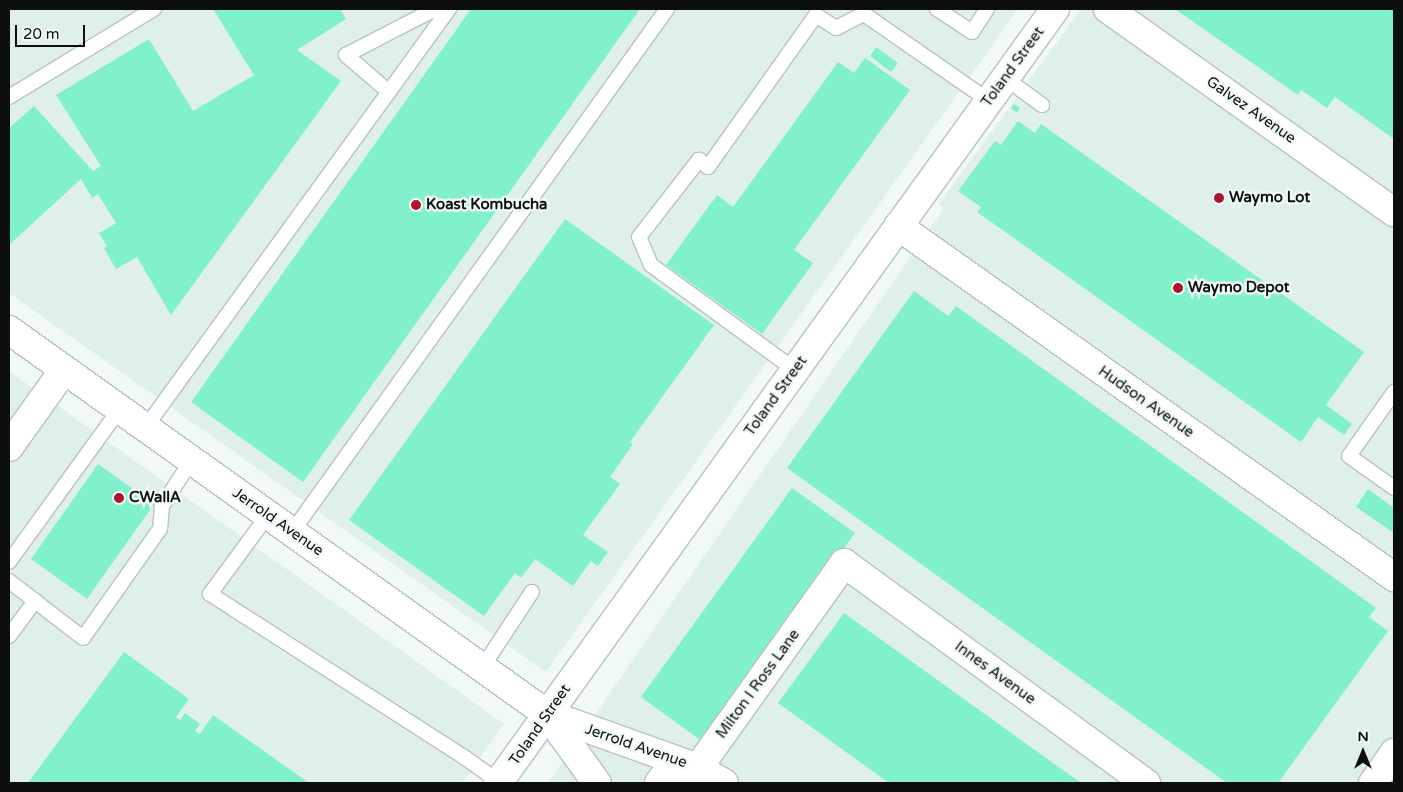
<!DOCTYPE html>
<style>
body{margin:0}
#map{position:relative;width:1403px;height:792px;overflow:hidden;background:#f0f9f5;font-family:"Varela Round",sans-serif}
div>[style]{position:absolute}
.built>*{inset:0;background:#def0e9}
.building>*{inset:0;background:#80f1cc}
.roads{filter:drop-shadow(1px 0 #bac3c0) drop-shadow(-1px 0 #bac3c0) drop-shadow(0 1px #bac3c0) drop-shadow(0 -1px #bac3c0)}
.lane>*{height:14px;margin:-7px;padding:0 7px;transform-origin:7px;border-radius:7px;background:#fff}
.street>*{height:28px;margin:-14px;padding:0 14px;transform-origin:14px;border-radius:14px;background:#fff}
.secondary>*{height:28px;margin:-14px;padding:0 14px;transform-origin:14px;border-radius:14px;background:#fff}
.highway>*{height:28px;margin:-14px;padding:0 14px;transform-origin:14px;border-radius:14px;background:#fff}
.dots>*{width:14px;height:14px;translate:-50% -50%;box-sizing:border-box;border:2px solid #f0f9f5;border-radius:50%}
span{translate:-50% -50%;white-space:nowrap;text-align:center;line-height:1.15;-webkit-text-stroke:5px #f0f9f5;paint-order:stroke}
.street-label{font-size:15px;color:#0c0f0e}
.poi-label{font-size:15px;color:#0c0f0e;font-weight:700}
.left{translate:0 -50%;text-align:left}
.frame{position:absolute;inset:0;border:10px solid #0c0f0e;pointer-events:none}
.north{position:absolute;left:1338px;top:727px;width:50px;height:50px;-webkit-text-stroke:4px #f0f9f5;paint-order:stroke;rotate:0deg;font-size:14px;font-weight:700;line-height:20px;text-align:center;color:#0c0f0e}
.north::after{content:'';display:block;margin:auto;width:18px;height:22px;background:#0c0f0e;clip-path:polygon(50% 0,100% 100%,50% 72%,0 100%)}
.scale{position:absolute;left:15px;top:25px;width:70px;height:22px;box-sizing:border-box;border:2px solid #0c0f0e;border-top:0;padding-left:6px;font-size:15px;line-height:18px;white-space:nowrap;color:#0c0f0e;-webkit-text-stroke:4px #f0f9f5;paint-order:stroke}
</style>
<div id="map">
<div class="built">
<div style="clip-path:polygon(9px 9px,1018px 9px,546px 672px,9px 293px)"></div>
<div style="clip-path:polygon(1081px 9px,1394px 9px,1394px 783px,548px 783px,944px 208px,939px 204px)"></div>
<div style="clip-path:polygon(9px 371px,504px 724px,462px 783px,9px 783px)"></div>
</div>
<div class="building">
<div style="clip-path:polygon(213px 9px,340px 9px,346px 19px,297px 50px,341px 81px,171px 315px,137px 257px,116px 269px,104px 248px,107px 246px,99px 233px,116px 223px,98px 194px,92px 198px,81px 179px,9px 245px,9px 128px,34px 106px,93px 171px,101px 166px,56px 95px,149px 39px,193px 111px,254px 75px)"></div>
<div style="clip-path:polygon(471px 9px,640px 9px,303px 482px,191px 402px)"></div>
<div style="clip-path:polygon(1175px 9px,1394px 9px,1394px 139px,1335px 97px,1327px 108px,1301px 90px,1298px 95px)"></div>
<div style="clip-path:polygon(876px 47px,898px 63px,891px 72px,870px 56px)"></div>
<div style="clip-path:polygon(865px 58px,910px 90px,794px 250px,813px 263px,762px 334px,666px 265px,717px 195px,733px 207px,838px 62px,854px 73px)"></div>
<div style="clip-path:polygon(1014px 104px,1020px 108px,1017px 113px,1011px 108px)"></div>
<div style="clip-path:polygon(1018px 121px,1035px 133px,1041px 124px,1364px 352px,1326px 405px,1352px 424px,1344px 435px,1318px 417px,1301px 442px,977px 212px,981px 207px,958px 191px,995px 141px,1001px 145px)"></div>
<div style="clip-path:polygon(565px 219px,714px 325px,630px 442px,633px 444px,610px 477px,620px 484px,583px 535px,608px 552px,598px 566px,591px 561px,573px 586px,535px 559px,521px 578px,515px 573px,484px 616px,349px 520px)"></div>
<div style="clip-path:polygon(914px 291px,948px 316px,956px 306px,1376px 608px,1369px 617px,1388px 631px,1278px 783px,1227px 783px,787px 468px)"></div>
<div style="clip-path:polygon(98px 464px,154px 504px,87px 599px,31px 559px)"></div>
<div style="clip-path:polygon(792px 488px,855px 533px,703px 742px,641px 697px)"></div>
<div style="clip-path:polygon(1368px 489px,1394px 508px,1394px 533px,1356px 507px)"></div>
<div style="clip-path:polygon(844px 613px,1081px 783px,889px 783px,778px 703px)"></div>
<div style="clip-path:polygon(124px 652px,189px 699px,176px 717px,180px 720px,185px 713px,200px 724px,195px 731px,200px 734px,213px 715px,309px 783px,28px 783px)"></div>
</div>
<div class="roads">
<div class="lane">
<div style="left:937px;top:9px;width:42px;rotate:33.3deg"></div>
<div style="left:972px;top:32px;width:27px;rotate:-57deg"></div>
<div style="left:1005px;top:78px;width:46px;rotate:36.1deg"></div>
<div style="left:389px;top:92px;width:57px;rotate:-139.3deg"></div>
<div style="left:346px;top:55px;width:100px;rotate:-27.3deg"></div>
<div style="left:9px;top:97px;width:170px;rotate:-31.3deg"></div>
<div style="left:795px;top:370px;width:178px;rotate:-143.9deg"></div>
<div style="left:651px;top:265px;width:30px;rotate:-113deg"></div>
<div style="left:639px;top:237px;width:98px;rotate:-52.1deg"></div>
<div style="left:699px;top:160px;width:11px;rotate:38deg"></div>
<div style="left:708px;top:167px;width:186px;rotate:-54.6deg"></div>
<div style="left:816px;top:15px;width:24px;rotate:33deg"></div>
<div style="left:836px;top:28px;width:31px;rotate:-27deg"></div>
<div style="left:864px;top:14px;width:152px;rotate:34.8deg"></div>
<div style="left:1394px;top:392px;width:78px;rotate:125.1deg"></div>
<div style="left:1349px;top:456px;width:55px;rotate:35.4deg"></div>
<div style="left:145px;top:428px;width:518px;rotate:-54.04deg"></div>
<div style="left:268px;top:515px;width:98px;rotate:126.3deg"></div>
<div style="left:210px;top:594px;width:302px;rotate:32.7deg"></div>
<div style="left:464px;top:757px;width:43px;rotate:35.5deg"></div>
<div style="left:292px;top:532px;width:644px;rotate:-54.36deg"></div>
<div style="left:9px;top:562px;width:188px;rotate:-54.1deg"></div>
<div style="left:9px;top:581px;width:93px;rotate:37.6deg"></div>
<div style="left:83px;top:638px;width:133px;rotate:-54.8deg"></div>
<div style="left:160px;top:529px;width:23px;rotate:-85deg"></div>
<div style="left:162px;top:506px;width:54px;rotate:-57.2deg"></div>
<div style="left:9px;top:636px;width:44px;rotate:-53.4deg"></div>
<div style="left:482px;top:668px;width:91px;rotate:-56.7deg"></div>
</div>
<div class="street">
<div style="left:1108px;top:9px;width:351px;rotate:35.4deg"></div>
<div style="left:898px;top:226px;width:608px;rotate:35.29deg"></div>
<div style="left:9px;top:447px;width:95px;rotate:-54.5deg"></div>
<div style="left:498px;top:783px;width:954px;rotate:-54.26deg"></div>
<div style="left:659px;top:783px;width:14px;rotate:-54deg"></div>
<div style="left:667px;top:772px;width:31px;rotate:-7deg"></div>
<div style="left:698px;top:768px;width:252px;rotate:-54.5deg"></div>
<div style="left:844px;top:563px;width:374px;rotate:36.1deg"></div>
</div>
<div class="secondary">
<div style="left:9px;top:330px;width:661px;rotate:35.52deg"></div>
<div style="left:547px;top:714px;width:160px;rotate:19.7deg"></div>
<div style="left:698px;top:768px;width:30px;rotate:30deg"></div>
<div style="left:547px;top:714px;width:85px;rotate:54.1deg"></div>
</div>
<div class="highway">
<div style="left:1373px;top:783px;width:37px;rotate:-55deg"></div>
</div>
</div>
<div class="dots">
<div style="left:1219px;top:198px;background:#ab152e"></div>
<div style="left:416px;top:205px;background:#ab152e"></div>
<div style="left:1178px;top:288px;background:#ab152e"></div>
<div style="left:119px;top:498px;background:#ab152e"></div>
</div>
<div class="street-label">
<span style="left:1013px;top:67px;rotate:-54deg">Toland Street</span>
<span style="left:1251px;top:110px;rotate:35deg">Galvez Avenue</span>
<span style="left:776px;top:396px;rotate:-54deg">Toland Street</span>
<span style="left:1146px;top:402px;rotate:35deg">Hudson Avenue</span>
<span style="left:278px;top:522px;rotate:35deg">Jerrold Avenue</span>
<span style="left:995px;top:673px;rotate:36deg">Innes Avenue</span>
<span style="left:758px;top:684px;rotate:-54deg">Milton I Ross Lane</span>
<span style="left:540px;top:725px;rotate:-55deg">Toland Street</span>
<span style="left:636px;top:746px;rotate:19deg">Jerrold Avenue</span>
</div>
<div class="poi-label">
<span class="left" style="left:1229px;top:198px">Waymo Lot</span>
<span class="left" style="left:426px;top:205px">Koast Kombucha</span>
<span class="left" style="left:1188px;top:288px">Waymo Depot</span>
<span class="left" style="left:129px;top:498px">CWallA</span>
</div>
<div class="frame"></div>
<div class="north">N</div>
<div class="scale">20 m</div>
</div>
